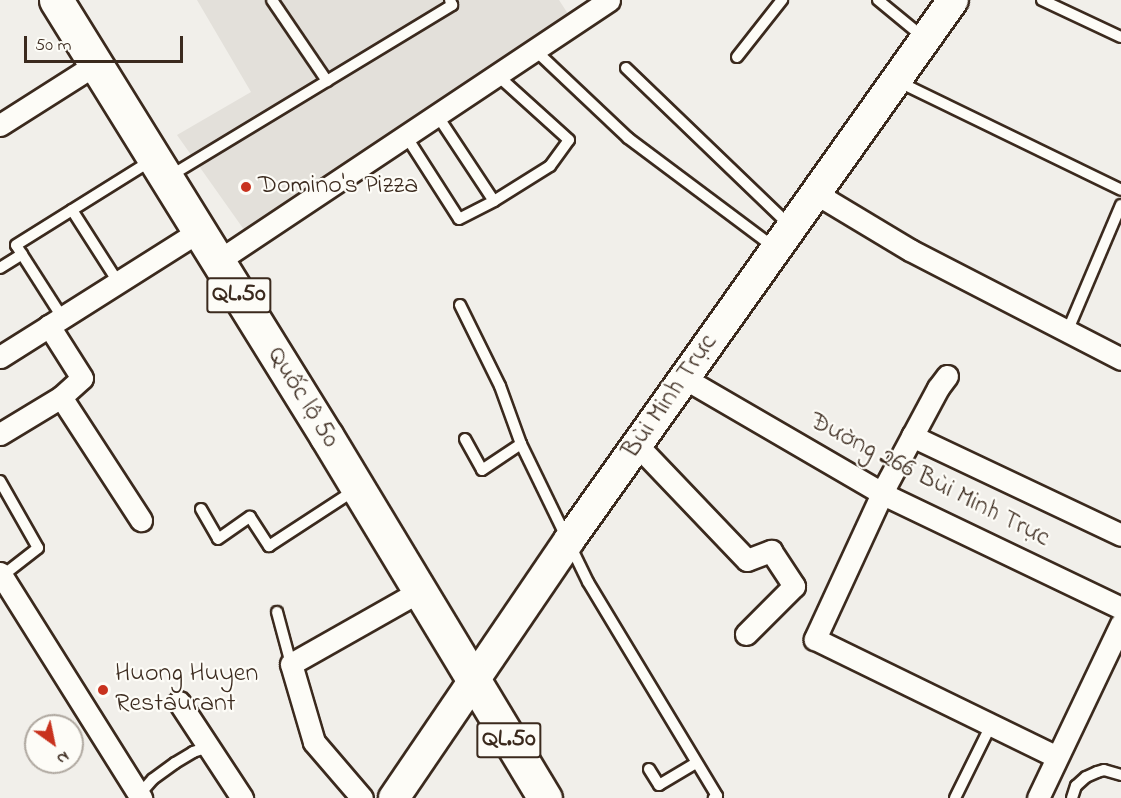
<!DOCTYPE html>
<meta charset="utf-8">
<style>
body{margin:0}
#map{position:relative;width:1121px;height:798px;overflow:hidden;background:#f1efea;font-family:"Indie Flower",sans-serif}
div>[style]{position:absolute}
.built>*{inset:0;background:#e3e0da}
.roads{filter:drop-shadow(2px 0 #3b2a1e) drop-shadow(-2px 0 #3b2a1e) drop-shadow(0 2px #3b2a1e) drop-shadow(0 -2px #3b2a1e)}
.lane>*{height:10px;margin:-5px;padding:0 5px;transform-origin:5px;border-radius:5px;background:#fdfcf7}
.street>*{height:21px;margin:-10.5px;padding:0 10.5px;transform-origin:10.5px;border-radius:10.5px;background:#fdfcf7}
.secondary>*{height:30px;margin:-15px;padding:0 15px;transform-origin:15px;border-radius:15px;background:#fdfcf7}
.primary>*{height:33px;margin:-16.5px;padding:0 16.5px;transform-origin:16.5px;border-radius:16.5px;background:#fdfcf7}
.dots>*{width:16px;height:16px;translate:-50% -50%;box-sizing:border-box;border:3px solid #fdfcf7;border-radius:50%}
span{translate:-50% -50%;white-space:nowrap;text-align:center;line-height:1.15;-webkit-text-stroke:4.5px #fdfcf7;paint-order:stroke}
.shield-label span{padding:2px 4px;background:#fdfcf7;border:2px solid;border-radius:4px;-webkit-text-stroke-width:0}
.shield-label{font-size:24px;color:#3b2a1e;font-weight:700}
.poi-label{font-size:26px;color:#3b2a1e}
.left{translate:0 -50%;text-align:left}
.street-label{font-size:26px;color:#3b2a1e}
.north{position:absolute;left:24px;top:714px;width:60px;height:60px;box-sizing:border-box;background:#fdfcf7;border:2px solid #afa8a0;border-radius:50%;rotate:147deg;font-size:16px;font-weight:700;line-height:24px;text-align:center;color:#3b2a1e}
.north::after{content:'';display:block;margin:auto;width:21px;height:27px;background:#c8321e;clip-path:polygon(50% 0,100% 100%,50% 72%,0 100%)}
.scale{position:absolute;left:24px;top:36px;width:159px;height:27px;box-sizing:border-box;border:3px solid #3b2a1e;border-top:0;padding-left:8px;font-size:18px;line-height:21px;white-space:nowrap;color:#3b2a1e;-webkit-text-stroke:4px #fdfcf7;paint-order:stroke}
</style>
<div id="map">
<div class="built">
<div style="clip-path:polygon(197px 0,559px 0,572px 20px,252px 241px,177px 135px,251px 92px)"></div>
</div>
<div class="roads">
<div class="lane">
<div style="left:272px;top:0;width:98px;rotate:55.8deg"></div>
<div style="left:878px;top:0;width:58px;rotate:39.4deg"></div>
<div style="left:1042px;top:0;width:87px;rotate:25.1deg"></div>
<div style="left:535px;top:50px;width:128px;rotate:43.4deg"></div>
<div style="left:628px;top:138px;width:184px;rotate:36.8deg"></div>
<div style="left:737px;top:57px;width:73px;rotate:-51.7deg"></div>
<div style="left:626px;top:68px;width:226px;rotate:43.9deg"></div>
<div style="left:899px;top:82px;width:247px;rotate:25.9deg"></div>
<div style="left:437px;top:115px;width:103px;rotate:56.5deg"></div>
<div style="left:406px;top:136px;width:98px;rotate:57.4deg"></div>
<div style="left:459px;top:219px;width:39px;rotate:-27deg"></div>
<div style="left:494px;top:201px;width:66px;rotate:-32deg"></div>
<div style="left:550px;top:166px;width:32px;rotate:-54deg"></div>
<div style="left:569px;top:140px;width:97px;rotate:-137.9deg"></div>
<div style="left:170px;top:176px;width:330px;rotate:-31.2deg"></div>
<div style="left:452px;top:5px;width:5px;rotate:-112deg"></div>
<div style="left:72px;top:210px;width:85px;rotate:57.4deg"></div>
<div style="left:0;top:268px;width:26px;rotate:-32deg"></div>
<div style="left:460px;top:305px;width:90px;rotate:63.7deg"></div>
<div style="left:500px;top:386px;width:62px;rotate:70.1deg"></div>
<div style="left:62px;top:317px;width:85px;rotate:-122.6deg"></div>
<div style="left:16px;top:245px;width:160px;rotate:-32deg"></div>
<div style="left:1067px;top:332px;width:138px;rotate:-67deg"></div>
<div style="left:465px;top:439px;width:35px;rotate:61deg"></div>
<div style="left:482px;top:470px;width:47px;rotate:-33.7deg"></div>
<div style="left:521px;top:444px;width:153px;rotate:64.1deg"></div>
<div style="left:588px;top:582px;width:250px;rotate:58.9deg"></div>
<div style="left:717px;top:796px;width:4px;rotate:146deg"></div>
<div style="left:0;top:481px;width:77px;rotate:60.4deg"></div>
<div style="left:38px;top:548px;width:46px;rotate:142.1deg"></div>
<div style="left:201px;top:509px;width:34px;rotate:60deg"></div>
<div style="left:218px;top:539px;width:39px;rotate:-35deg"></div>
<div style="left:250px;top:517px;width:35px;rotate:57deg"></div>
<div style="left:269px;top:546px;width:103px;rotate:-33.1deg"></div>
<div style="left:277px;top:612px;width:54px;rotate:74.9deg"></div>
<div style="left:649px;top:769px;width:19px;rotate:58deg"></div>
<div style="left:659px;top:785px;width:43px;rotate:-30.7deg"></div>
<div style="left:139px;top:795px;width:21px;rotate:-49deg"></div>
<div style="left:153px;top:779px;width:27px;rotate:-36deg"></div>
<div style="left:175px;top:763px;width:21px;rotate:-31deg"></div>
<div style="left:193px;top:752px;width:16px;rotate:-18deg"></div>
<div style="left:955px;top:798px;width:81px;rotate:-63.7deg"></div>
<div style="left:1072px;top:798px;width:13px;rotate:-72deg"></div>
<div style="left:1076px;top:786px;width:13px;rotate:-42deg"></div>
<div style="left:1086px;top:777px;width:12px;rotate:-24deg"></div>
<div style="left:1097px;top:772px;width:7px;rotate:-16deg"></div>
<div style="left:1104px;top:770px;width:18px;rotate:16deg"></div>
</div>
<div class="street">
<div style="left:0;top:125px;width:114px;rotate:-32.4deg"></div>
<div style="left:815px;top:193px;width:111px;rotate:31deg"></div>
<div style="left:910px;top:250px;width:237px;rotate:27.3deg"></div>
<div style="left:218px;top:261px;width:470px;rotate:-33.7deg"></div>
<div style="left:0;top:357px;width:58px;rotate:-32.3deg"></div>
<div style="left:947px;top:376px;width:15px;rotate:127deg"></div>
<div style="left:938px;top:388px;width:110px;rotate:118.2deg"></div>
<div style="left:886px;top:485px;width:170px;rotate:114.8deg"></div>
<div style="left:815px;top:639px;width:269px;rotate:26deg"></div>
<div style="left:684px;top:378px;width:230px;rotate:30.2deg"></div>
<div style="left:883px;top:494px;width:264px;rotate:25.6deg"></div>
<div style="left:61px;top:397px;width:147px;rotate:57deg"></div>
<div style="left:0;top:434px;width:71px;rotate:-31.2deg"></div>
<div style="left:61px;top:397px;width:28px;rotate:-42deg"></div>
<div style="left:82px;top:378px;width:62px;rotate:-122.4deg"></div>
<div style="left:49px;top:326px;width:178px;rotate:-32.3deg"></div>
<div style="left:912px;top:436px;width:231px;rotate:25.3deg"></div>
<div style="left:637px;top:445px;width:159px;rotate:46.3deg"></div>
<div style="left:747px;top:560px;width:26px;rotate:-21deg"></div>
<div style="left:771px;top:551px;width:42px;rotate:56.7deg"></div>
<div style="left:794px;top:586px;width:68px;rotate:135deg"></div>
<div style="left:0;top:573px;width:266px;rotate:57.9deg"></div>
<div style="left:179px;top:702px;width:115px;rotate:56.7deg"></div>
<div style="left:362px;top:798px;width:74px;rotate:-130.6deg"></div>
<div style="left:314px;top:742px;width:81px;rotate:-106.4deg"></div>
<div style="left:291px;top:664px;width:148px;rotate:-29.5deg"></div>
<div style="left:1038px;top:798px;width:193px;rotate:-64.5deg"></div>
</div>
<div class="secondary">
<div style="left:394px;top:798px;width:313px;rotate:-55.8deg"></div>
<div style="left:570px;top:539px;width:661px;rotate:-54.6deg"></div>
</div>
<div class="primary">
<div style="left:56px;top:0;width:514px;rotate:58.2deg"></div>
<div style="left:327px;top:437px;width:422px;rotate:58.9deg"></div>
</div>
</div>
<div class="dots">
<div style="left:246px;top:187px;background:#c8321e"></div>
<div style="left:103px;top:690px;background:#c8321e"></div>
</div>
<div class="shield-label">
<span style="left:239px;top:295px">QL.50</span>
<span style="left:509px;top:740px">QL.50</span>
</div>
<div class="poi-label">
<span class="left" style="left:258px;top:187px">Domino's Pizza</span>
<span class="left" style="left:115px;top:690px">Huong Huyen<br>Restaurant</span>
</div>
<div class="street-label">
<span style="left:671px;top:397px;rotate:-55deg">Bùi Minh Trực</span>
<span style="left:302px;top:398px;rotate:58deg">Quốc lộ 50</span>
<span style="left:929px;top:481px;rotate:27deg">Đường 266 Bùi Minh Trực</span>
</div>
<div class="north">N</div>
<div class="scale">50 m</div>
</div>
